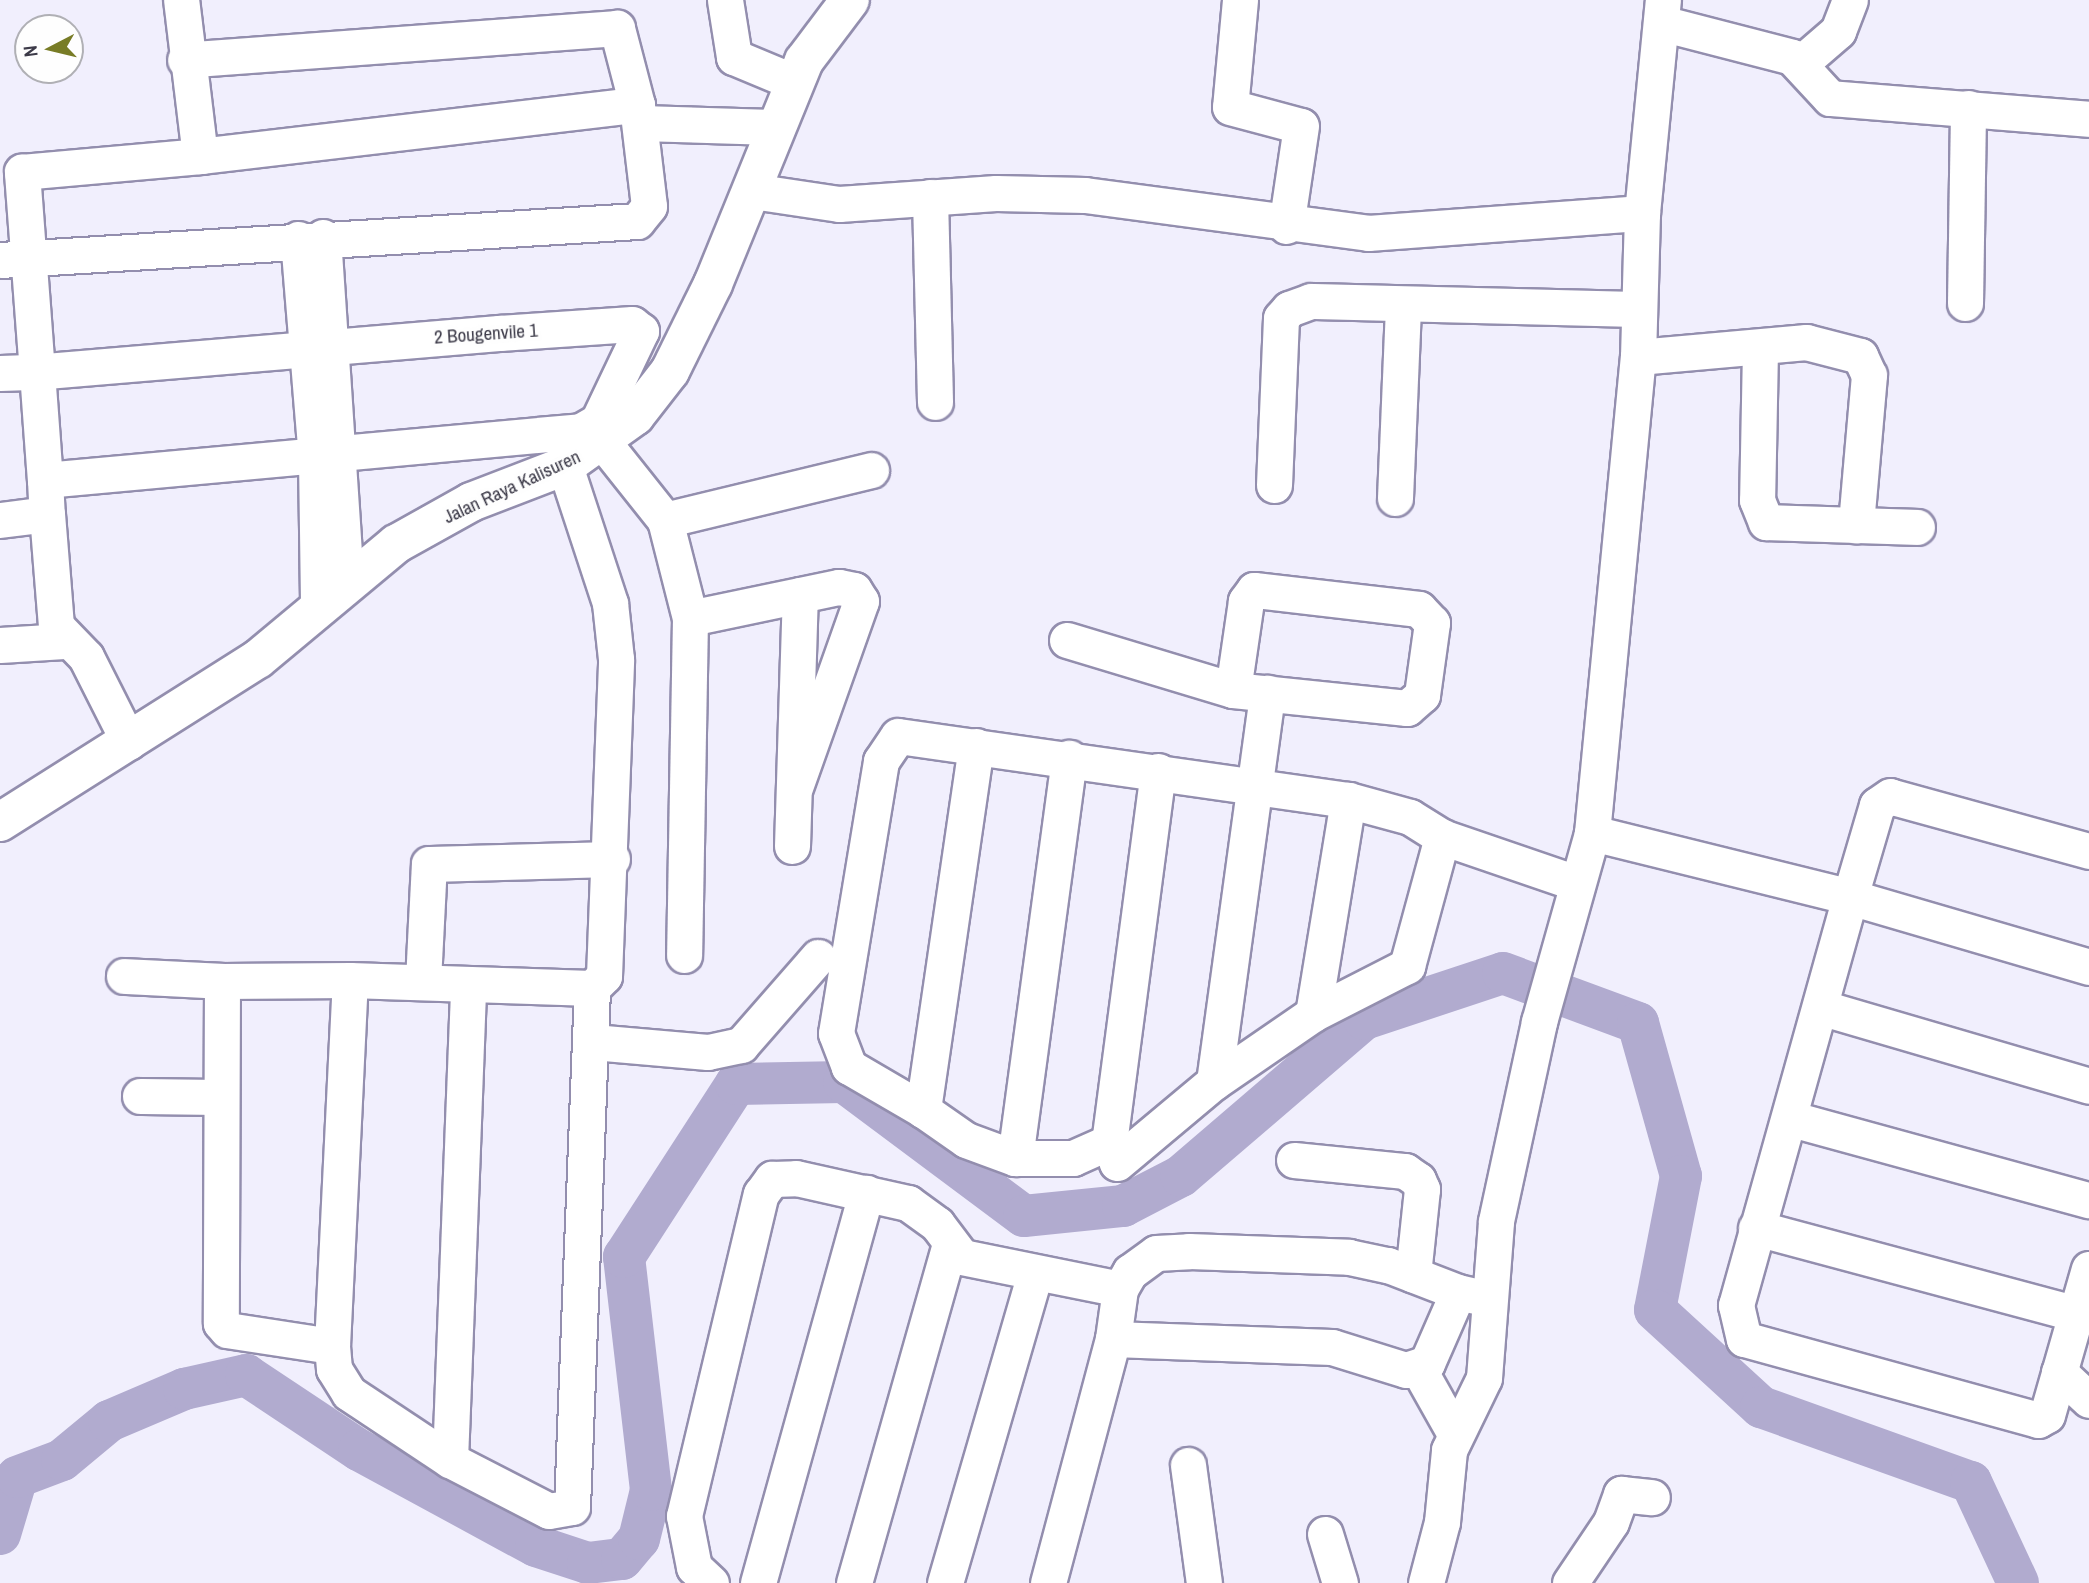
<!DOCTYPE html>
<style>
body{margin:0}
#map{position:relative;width:2089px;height:1583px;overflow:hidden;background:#f1effd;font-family:"Archivo Narrow",sans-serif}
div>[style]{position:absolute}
.river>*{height:42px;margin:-21px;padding:0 21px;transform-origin:21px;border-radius:21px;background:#b1abcf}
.roads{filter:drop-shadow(2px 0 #938eae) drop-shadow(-2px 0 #938eae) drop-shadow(0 2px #938eae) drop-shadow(0 -2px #938eae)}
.minor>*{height:35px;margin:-17.5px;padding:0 17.5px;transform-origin:17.5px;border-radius:17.5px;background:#fff}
.major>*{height:38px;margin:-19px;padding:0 19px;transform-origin:19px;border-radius:19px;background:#fff}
span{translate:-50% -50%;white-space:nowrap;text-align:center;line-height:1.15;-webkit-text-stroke:7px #fefefe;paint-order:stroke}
.street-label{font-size:19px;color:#3c3a48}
.north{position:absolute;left:14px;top:14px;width:70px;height:70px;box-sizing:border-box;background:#fefefe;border:2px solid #b0b0b5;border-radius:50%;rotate:263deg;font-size:19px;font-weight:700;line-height:28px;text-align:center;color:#3c3a48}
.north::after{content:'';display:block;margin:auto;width:24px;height:32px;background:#787c26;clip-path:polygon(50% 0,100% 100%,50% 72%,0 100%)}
</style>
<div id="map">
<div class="river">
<div style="left:0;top:1534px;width:59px;rotate:-73.4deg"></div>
<div style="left:17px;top:1477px;width:48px;rotate:-20.7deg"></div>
<div style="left:62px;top:1460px;width:61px;rotate:-39.7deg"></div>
<div style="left:109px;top:1421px;width:82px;rotate:-23.1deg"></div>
<div style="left:184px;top:1389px;width:64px;rotate:-12.7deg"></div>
<div style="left:246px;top:1375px;width:136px;rotate:33.6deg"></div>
<div style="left:359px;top:1450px;width:201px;rotate:28.5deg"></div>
<div style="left:536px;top:1546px;width:55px;rotate:18.1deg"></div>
<div style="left:588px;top:1563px;width:34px;rotate:-7deg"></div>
<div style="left:622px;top:1559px;width:26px;rotate:-50deg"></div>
<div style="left:639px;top:1539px;width:50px;rotate:-76.2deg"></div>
<div style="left:651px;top:1490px;width:235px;rotate:-96.6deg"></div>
<div style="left:624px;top:1257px;width:206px;rotate:-57.1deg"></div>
<div style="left:736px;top:1084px;width:108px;rotate:-1.1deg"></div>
<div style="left:844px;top:1082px;width:224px;rotate:36.7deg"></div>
<div style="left:1024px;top:1216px;width:100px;rotate:-5.8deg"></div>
<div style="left:1123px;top:1206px;width:65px;rotate:-27.3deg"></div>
<div style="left:1181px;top:1176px;width:241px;rotate:-40.6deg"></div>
<div style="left:1364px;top:1019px;width:146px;rotate:-18.3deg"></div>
<div style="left:1503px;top:973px;width:144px;rotate:20.3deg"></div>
<div style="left:1638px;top:1023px;width:159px;rotate:74.3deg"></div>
<div style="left:1681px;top:1176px;width:136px;rotate:101deg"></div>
<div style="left:1655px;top:1310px;width:144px;rotate:42.5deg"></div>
<div style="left:1761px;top:1407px;width:223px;rotate:19.7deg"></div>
<div style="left:1971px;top:1482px;width:111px;rotate:65deg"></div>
</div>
<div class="roads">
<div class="minor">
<div style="left:725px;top:0;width:58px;rotate:81deg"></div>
<div style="left:734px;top:57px;width:65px;rotate:22.6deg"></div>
<div style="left:1240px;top:0;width:107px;rotate:95.3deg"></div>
<div style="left:1230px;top:107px;width:73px;rotate:15deg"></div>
<div style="left:1301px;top:126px;width:101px;rotate:98.5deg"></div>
<div style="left:1661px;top:23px;width:135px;rotate:14.5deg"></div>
<div style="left:1792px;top:57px;width:56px;rotate:47.2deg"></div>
<div style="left:1830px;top:98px;width:260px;rotate:4.6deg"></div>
<div style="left:1801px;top:63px;width:49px;rotate:-40.9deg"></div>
<div style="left:1838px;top:31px;width:33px;rotate:-69deg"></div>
<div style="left:640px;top:123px;width:133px;rotate:1.7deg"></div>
<div style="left:200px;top:156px;width:440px;rotate:-6.7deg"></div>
<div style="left:752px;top:191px;width:88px;rotate:8.5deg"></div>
<div style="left:839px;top:204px;width:157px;rotate:-4deg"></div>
<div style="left:996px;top:193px;width:89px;rotate:1.3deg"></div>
<div style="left:1085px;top:195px;width:286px;rotate:7.6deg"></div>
<div style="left:1368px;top:233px;width:275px;rotate:-4.2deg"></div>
<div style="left:930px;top:197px;width:205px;rotate:88.6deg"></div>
<div style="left:323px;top:237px;width:345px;rotate:86.2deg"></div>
<div style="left:298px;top:239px;width:220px;rotate:85.3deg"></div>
<div style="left:316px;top:458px;width:146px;rotate:89.2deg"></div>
<div style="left:0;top:260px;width:638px;rotate:-3.5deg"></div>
<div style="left:637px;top:221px;width:19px;rotate:-51deg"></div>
<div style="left:649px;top:206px;width:102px;rotate:-96.8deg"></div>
<div style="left:637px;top:105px;width:80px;rotate:-104.6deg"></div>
<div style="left:617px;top:28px;width:433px;rotate:175.8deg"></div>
<div style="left:1965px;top:303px;width:195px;rotate:-89.1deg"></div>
<div style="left:1760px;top:349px;width:151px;rotate:91.1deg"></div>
<div style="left:1757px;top:500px;width:24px;rotate:68deg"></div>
<div style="left:1766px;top:522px;width:151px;rotate:1.9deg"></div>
<div style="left:1638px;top:357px;width:169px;rotate:-5.1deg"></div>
<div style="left:1806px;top:342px;width:56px;rotate:14.5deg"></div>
<div style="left:1860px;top:356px;width:21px;rotate:65deg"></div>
<div style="left:1869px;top:375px;width:151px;rotate:95deg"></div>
<div style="left:0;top:373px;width:37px;rotate:-2deg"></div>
<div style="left:37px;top:372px;width:201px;rotate:-94.3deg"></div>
<div style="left:22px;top:172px;width:179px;rotate:-5.1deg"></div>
<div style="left:200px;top:156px;width:157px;rotate:-96.9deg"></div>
<div style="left:603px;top:442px;width:100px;rotate:51.5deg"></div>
<div style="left:665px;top:520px;width:101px;rotate:75.7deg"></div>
<div style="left:690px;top:618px;width:337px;rotate:91deg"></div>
<div style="left:45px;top:480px;width:538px;rotate:-5.22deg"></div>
<div style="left:581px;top:431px;width:20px;rotate:-30deg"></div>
<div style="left:598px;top:421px;width:100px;rotate:-64.5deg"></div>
<div style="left:641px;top:331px;width:11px;rotate:-142deg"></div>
<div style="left:632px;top:324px;width:133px;rotate:176.1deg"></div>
<div style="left:499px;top:333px;width:464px;rotate:175.2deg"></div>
<div style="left:37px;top:372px;width:108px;rotate:85.8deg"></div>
<div style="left:45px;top:480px;width:34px;rotate:87deg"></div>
<div style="left:47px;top:514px;width:112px;rotate:85.4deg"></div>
<div style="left:56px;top:626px;width:43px;rotate:45.9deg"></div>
<div style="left:86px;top:657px;width:95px;rotate:63.2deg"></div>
<div style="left:1274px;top:485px;width:167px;rotate:-87.6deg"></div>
<div style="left:1281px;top:318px;width:12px;rotate:-48deg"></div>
<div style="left:1289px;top:309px;width:23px;rotate:-20deg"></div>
<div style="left:1311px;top:301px;width:328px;rotate:1.4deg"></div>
<div style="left:1395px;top:498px;width:192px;rotate:-87.6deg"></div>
<div style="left:0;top:520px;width:47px;rotate:-7.3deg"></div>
<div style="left:665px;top:520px;width:212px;rotate:-13.6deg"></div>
<div style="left:690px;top:618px;width:152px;rotate:-11.8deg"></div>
<div style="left:839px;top:587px;width:15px;rotate:11deg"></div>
<div style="left:854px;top:590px;width:13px;rotate:58deg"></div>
<div style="left:861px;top:601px;width:197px;rotate:109.5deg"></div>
<div style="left:1067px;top:640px;width:173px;rotate:16.8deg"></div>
<div style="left:1233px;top:690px;width:175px;rotate:5.9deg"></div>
<div style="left:1407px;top:708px;width:20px;rotate:-41deg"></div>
<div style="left:1422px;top:695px;width:73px;rotate:-82.1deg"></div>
<div style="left:1432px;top:623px;width:19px;rotate:-133deg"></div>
<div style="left:1419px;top:609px;width:166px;rotate:-173.4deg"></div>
<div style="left:1254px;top:590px;width:14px;rotate:126deg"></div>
<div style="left:1246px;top:601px;width:90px;rotate:98.3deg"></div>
<div style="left:0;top:645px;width:64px;rotate:-3.6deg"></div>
<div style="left:976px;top:746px;width:368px;rotate:98.3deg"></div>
<div style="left:923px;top:1110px;width:52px;rotate:34.9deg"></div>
<div style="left:966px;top:1140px;width:52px;rotate:20.2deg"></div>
<div style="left:1015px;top:1158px;width:58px"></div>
<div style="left:1073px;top:1158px;width:39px;rotate:-24deg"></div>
<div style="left:1158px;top:771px;width:374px;rotate:97.5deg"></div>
<div style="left:1109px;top:1142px;width:22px;rotate:69deg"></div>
<div style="left:1117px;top:1163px;width:126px;rotate:-39.9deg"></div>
<div style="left:1214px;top:1082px;width:120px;rotate:-34.5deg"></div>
<div style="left:1313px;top:1014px;width:106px;rotate:-27.1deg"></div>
<div style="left:1407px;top:966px;width:134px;rotate:-74.8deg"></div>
<div style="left:1592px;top:833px;width:266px;rotate:13.9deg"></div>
<div style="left:1850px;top:897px;width:424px;rotate:105.6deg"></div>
<div style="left:1736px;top:1305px;width:35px;rotate:77deg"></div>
<div style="left:1744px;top:1339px;width:305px;rotate:15.4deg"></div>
<div style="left:2038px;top:1420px;width:10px;rotate:-29deg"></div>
<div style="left:2047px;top:1415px;width:152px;rotate:-74deg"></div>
<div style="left:792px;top:846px;width:251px;rotate:-88.2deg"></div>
<div style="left:2089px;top:851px;width:206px;rotate:-164.6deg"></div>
<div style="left:1890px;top:796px;width:16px;rotate:145deg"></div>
<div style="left:1877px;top:805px;width:96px;rotate:106.4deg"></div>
<div style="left:1850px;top:897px;width:249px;rotate:16.3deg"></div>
<div style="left:124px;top:976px;width:98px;rotate:2.9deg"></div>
<div style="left:222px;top:981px;width:342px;rotate:90.2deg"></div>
<div style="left:221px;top:1323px;width:9px;rotate:49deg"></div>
<div style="left:227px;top:1330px;width:106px;rotate:8.7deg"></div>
<div style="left:332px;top:1346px;width:366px;rotate:-87.2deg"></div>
<div style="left:350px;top:980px;width:242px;rotate:1.9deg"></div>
<div style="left:592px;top:988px;width:17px;rotate:-45deg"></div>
<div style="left:604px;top:976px;width:317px;rotate:-87.8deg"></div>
<div style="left:616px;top:659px;width:56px;rotate:-96.1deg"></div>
<div style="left:610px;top:603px;width:144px;rotate:-108.2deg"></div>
<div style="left:222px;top:981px;width:128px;rotate:-0.4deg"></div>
<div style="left:423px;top:981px;width:117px;rotate:-87.1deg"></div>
<div style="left:429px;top:864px;width:183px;rotate:-1.6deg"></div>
<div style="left:1823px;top:1008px;width:277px;rotate:16.3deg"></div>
<div style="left:1313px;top:1014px;width:217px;rotate:-80.7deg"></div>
<div style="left:593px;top:1042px;width:115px;rotate:5deg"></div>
<div style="left:708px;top:1052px;width:34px;rotate:-12deg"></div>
<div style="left:741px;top:1045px;width:117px;rotate:-48.8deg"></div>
<div style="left:1214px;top:1082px;width:393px;rotate:-82.2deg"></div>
<div style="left:140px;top:1096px;width:80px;rotate:0.7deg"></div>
<div style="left:923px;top:1110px;width:86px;rotate:-149.8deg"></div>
<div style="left:849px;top:1067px;width:36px;rotate:-111deg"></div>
<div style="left:836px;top:1033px;width:276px;rotate:-80.6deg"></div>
<div style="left:881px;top:761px;width:30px;rotate:-56deg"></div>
<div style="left:898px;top:736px;width:455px;rotate:8.1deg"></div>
<div style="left:1348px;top:800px;width:64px;rotate:15.3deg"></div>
<div style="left:1410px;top:817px;width:38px;rotate:32deg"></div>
<div style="left:1442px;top:837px;width:142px;rotate:18.9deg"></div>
<div style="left:1792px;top:1119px;width:308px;rotate:15.3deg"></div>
<div style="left:1015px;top:1158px;width:404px;rotate:-82.3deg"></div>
<div style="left:1294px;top:1160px;width:112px;rotate:5.7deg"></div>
<div style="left:1405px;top:1171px;width:16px;rotate:35deg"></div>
<div style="left:1418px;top:1180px;width:10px;rotate:66deg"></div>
<div style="left:1422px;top:1189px;width:86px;rotate:96deg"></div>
<div style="left:1756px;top:1228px;width:331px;rotate:15deg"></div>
<div style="left:1120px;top:1289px;width:20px;rotate:-60deg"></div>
<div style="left:1130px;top:1272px;width:32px;rotate:-36deg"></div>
<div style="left:1156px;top:1253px;width:33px;rotate:-3deg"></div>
<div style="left:1189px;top:1251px;width:160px;rotate:2.1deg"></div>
<div style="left:1349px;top:1257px;width:40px;rotate:12deg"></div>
<div style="left:1388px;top:1265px;width:75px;rotate:21.1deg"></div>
<div style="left:332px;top:1346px;width:23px;rotate:85deg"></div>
<div style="left:334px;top:1369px;width:28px;rotate:58deg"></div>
<div style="left:349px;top:1393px;width:121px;rotate:33.6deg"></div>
<div style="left:450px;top:1460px;width:476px;rotate:-87.8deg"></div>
<div style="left:1418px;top:1368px;width:76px;rotate:60.7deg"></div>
<div style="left:2059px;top:1372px;width:41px;rotate:43deg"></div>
<div style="left:450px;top:1460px;width:111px;rotate:27.3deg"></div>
<div style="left:549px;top:1511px;width:23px;rotate:-10deg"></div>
<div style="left:572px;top:1507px;width:519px;rotate:-87.79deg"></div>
<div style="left:1188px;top:1465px;width:119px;rotate:82.3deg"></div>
<div style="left:1325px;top:1534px;width:51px;rotate:73deg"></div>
<div style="left:711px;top:1583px;width:23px;rotate:-137deg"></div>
<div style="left:694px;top:1567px;width:52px;rotate:-101.1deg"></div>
<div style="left:684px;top:1516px;width:331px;rotate:-76.6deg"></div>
<div style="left:761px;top:1194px;width:19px;rotate:-54deg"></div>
<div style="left:772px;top:1179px;width:24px;rotate:-2deg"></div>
<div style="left:796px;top:1178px;width:115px;rotate:12.6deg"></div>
<div style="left:908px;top:1203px;width:36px;rotate:36deg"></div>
<div style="left:937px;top:1224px;width:41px;rotate:52.9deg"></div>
<div style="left:962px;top:1257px;width:161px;rotate:11.4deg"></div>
<div style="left:1120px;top:1289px;width:50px;rotate:98deg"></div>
<div style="left:1113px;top:1339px;width:219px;rotate:2.1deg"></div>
<div style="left:1332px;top:1347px;width:77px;rotate:17.3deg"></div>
<div style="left:1406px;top:1370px;width:22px;rotate:-18deg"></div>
<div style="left:1427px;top:1363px;width:77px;rotate:-66.4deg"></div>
<div style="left:1458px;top:1292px;width:31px;rotate:13deg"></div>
<div style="left:758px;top:1583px;width:405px;rotate:-74.5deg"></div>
<div style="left:854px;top:1583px;width:349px;rotate:-74.2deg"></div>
<div style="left:945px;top:1583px;width:323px;rotate:-73.8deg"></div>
<div style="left:1048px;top:1583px;width:253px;rotate:-75.1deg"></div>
<div style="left:1426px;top:1583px;width:63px;rotate:-75.3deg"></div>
<div style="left:1442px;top:1522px;width:72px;rotate:-84.4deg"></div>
<div style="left:1449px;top:1450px;width:80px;rotate:-64.1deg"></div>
<div style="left:1484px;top:1378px;width:157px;rotate:-85.6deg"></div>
<div style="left:1496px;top:1221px;width:204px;rotate:-77.8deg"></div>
<div style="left:1539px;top:1022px;width:196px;rotate:-74.3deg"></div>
<div style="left:1592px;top:833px;width:478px;rotate:-84.5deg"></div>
<div style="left:1638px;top:357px;width:144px;rotate:-88.4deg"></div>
<div style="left:1642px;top:213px;width:214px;rotate:-84.4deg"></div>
<div style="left:1570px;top:1583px;width:73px;rotate:-56.1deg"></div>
<div style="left:1611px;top:1522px;width:30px;rotate:-70deg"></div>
<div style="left:1621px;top:1494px;width:31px;rotate:6deg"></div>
</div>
<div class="major">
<div style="left:0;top:822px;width:305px;rotate:-32.3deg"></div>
<div style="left:258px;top:659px;width:180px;rotate:-39.8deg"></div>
<div style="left:396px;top:544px;width:86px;rotate:-29.2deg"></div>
<div style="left:471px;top:502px;width:101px;rotate:-21deg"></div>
<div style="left:565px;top:466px;width:86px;rotate:-35.5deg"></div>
<div style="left:635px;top:416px;width:57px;rotate:-52.1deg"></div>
<div style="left:670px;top:371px;width:97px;rotate:-63.7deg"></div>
<div style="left:713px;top:284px;width:241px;rotate:-67.8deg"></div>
<div style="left:804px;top:61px;width:76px;rotate:-53deg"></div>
</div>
</div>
<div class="street-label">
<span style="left:486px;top:334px;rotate:-4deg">2 Bougenvile 1</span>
<span style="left:512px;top:487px;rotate:-25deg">Jalan Raya Kalisuren</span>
</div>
<div class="north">N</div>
</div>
